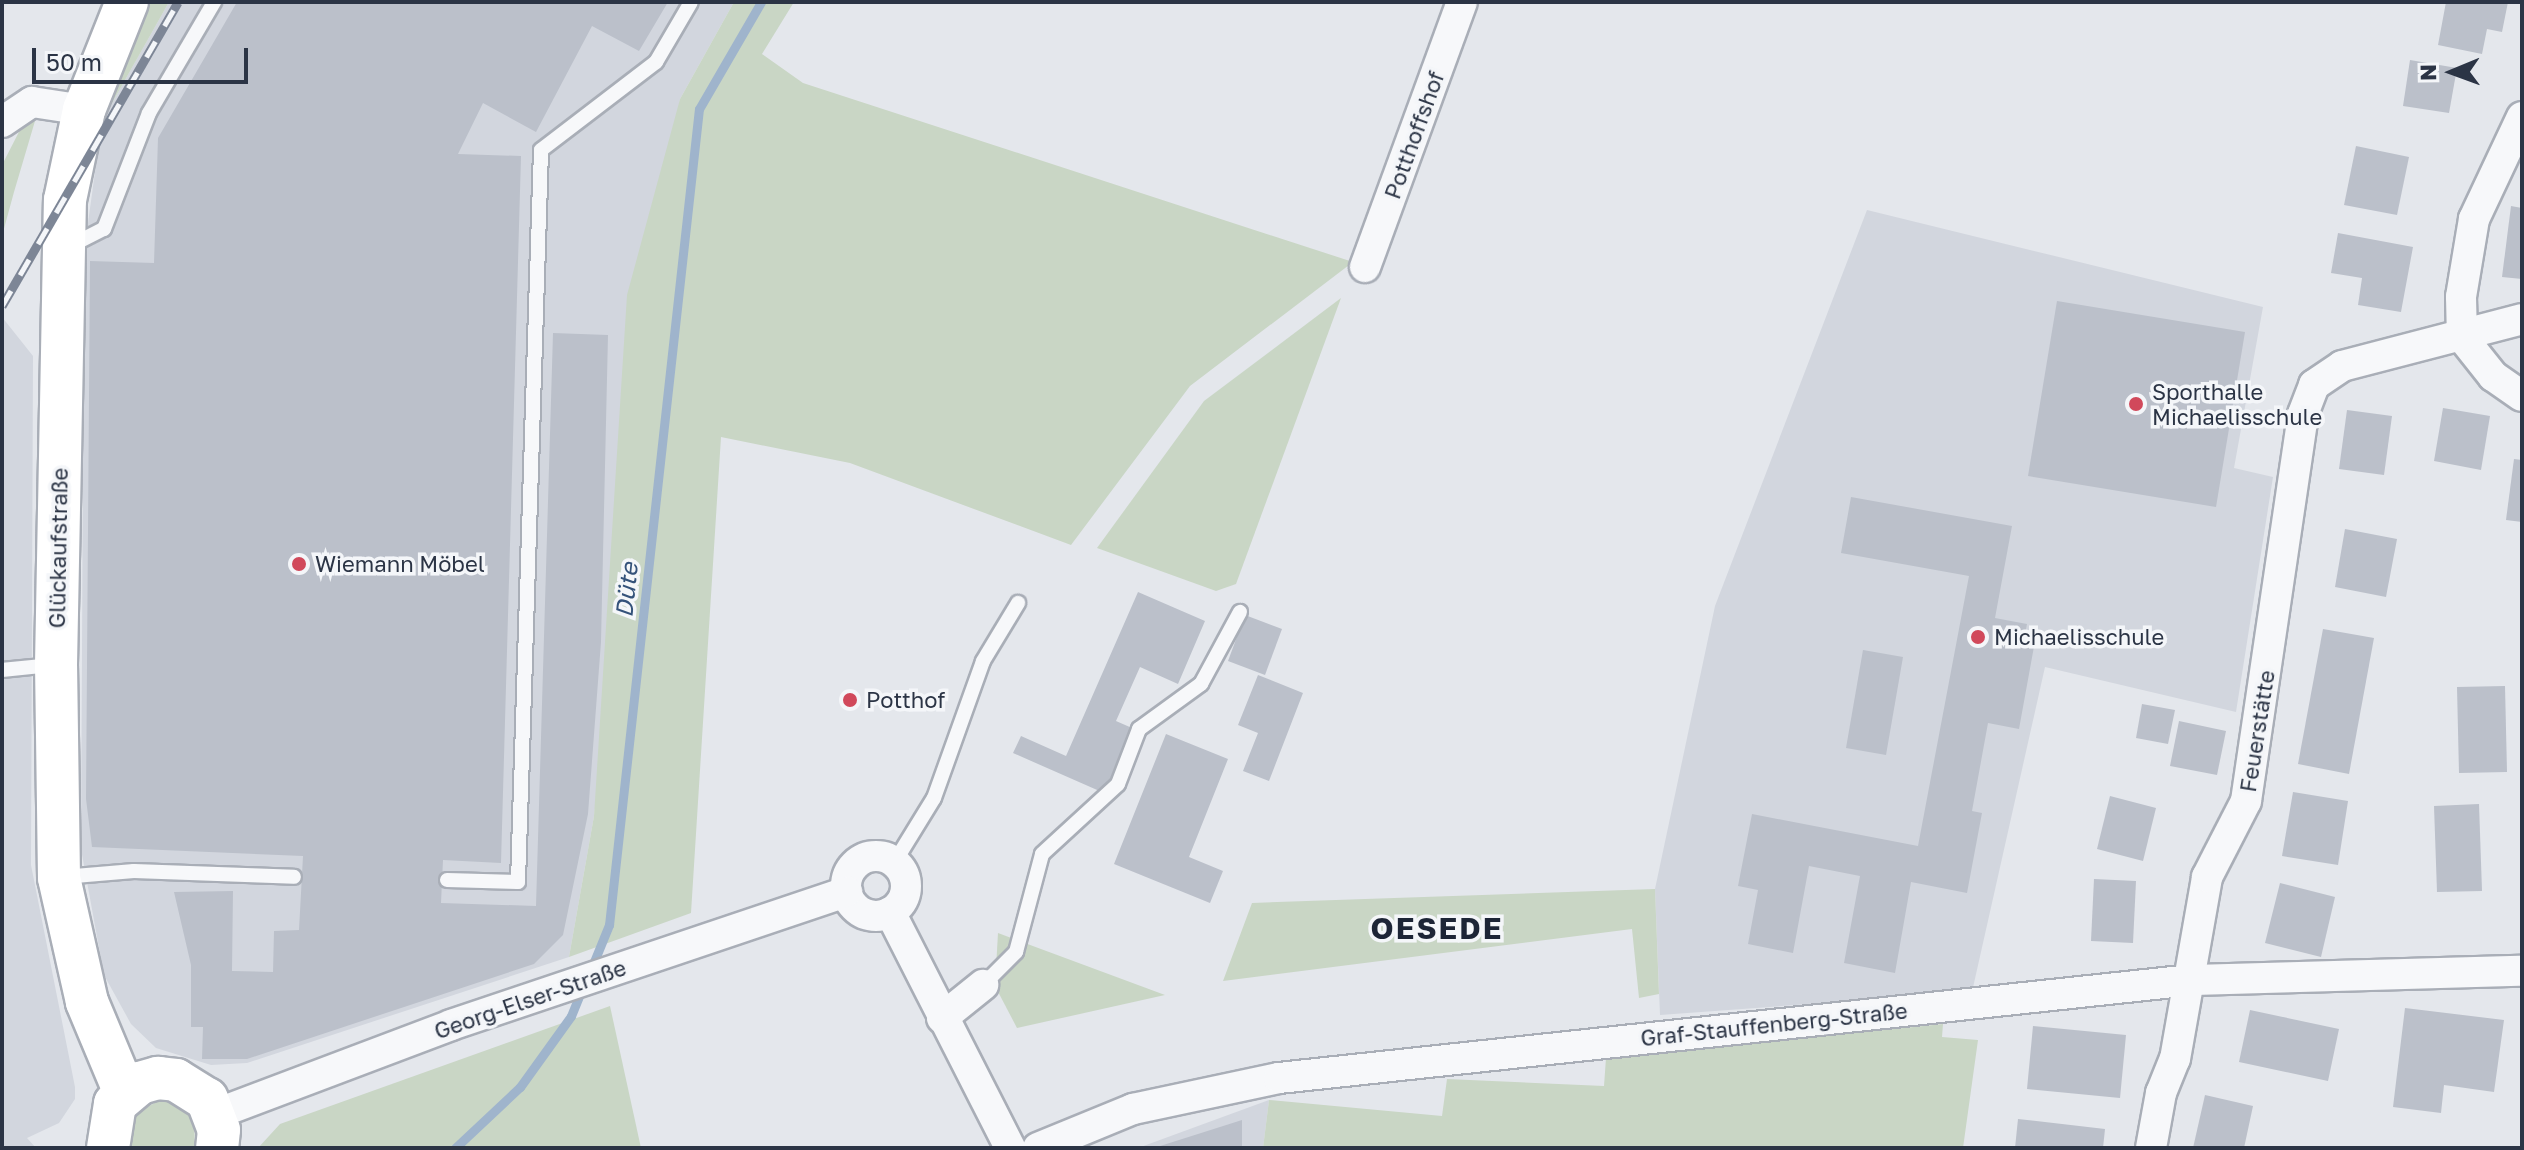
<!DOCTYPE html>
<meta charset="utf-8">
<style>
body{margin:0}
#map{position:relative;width:2524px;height:1150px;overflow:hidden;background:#e4e7ec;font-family:"Golos Text",sans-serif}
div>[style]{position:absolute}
.built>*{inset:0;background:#d2d6de}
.green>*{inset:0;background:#c9d6c5}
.stream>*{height:9px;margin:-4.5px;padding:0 4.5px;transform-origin:4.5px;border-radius:4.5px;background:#9fb4cc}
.building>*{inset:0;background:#bbc0ca}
.roads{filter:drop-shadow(2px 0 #a9aeb7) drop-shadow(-2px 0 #a9aeb7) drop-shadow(0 2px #a9aeb7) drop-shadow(0 -2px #a9aeb7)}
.lane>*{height:14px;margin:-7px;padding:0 7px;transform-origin:7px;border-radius:7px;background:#f7f8fa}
.street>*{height:30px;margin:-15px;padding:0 15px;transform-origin:15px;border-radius:15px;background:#f7f8fa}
.street>.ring{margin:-15px;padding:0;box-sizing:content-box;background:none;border:30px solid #f7f8fa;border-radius:50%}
.secondary>*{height:42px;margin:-21px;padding:0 21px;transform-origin:21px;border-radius:21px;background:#fff}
.rail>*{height:9px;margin-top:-4.5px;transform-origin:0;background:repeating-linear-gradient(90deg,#f4f6f9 0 18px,#7d8696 0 36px);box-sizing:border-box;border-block:2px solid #7d8696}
.dots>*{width:22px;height:22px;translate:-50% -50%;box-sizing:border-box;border:4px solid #f4f6f9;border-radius:50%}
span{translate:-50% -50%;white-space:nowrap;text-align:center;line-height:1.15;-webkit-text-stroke:7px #f4f6f9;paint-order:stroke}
.street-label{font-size:22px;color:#2b3445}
.poi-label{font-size:22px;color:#2b3445}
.left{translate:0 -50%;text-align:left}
.water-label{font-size:24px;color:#34527a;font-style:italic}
.district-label{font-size:30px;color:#1d2536;font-weight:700;letter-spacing:2px}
.frame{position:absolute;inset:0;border:4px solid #2b3445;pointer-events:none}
.north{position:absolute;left:2412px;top:32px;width:80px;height:80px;-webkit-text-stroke:6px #f4f6f9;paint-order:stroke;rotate:269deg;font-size:22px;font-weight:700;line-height:32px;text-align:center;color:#2b3445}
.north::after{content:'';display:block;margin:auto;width:28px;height:36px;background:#2b3445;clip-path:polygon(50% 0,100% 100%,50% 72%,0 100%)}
.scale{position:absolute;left:32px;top:48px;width:216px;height:36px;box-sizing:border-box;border:4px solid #2b3445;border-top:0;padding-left:10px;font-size:24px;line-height:28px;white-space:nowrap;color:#2b3445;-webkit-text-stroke:6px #f4f6f9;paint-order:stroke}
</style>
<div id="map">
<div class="built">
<div style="clip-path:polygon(169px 2px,734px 2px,680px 99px,594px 816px,569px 957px,247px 1063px,211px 1065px,156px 1048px,131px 1024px,104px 975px,81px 849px,84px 252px,102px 121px)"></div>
<div style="clip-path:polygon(1867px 210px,2263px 307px,2234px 468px,2273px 477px,2236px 712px,2045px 667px,1972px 992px,1660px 1015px,1655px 889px,1715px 606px)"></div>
<div style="clip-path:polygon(2px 317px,33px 356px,31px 865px,75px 1087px,75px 1099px,59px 1123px,27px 1138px,36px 1148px,2px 1148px)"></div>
<div style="clip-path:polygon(1269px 1100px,1263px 1148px,1138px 1148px)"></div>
</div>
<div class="green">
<div style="clip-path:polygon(147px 2px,169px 2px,102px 121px)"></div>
<div style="clip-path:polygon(734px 2px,794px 2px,762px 54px,803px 83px,1353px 262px,1190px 386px,1071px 545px,850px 463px,721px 437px,691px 913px,569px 957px,594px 816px,627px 295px,680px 99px)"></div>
<div style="clip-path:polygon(35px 121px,14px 192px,2px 236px,2px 165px,22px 126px)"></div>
<div style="clip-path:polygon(1341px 298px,1236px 584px,1216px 591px,1097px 548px,1204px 401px)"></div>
<div style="clip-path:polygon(1655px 889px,1659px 994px,1639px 998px,1632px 929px,1223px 981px,1252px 903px)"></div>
<div style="clip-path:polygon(998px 933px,1165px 995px,1017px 1028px,995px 986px)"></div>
<div style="clip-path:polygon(610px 1006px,641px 1148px,258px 1148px,280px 1124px)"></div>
<div style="clip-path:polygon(1943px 1024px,1942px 1037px,1978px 1040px,1963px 1148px,1263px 1148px,1269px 1100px,1442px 1116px,1447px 1079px,1604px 1086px,1606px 1058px)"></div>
<div style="clip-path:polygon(163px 1098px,194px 1117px,195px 1148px,129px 1148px,132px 1116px)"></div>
</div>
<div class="stream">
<div style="left:591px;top:969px;width:48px;rotate:-67.8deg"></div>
<div style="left:609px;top:925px;width:821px;rotate:-83.71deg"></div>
<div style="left:699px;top:109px;width:124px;rotate:-59.9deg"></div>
<div style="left:455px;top:1148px;width:89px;rotate:-43.2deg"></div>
<div style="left:520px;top:1087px;width:87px;rotate:-54.3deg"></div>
<div style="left:571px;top:1016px;width:31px;rotate:-68deg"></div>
</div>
<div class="building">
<div style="clip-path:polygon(237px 2px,668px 2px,639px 51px,592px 26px,536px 132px,483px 103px,458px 154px,521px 156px,501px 863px,443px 860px,441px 903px,536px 906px,553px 333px,608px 335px,601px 642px,588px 814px,563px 935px,534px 964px,247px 1059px,202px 1059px,203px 1027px,191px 1027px,191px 965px,174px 892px,233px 891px,232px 971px,273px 972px,274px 931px,299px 930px,303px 856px,92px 847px,86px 799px,90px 261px,154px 263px,158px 138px)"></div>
<div style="clip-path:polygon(2446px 2px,2508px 2px,2502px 32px,2487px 29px,2482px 54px,2438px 45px)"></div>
<div style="clip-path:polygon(2410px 60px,2457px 68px,2449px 113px,2403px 106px)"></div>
<div style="clip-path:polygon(2356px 146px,2409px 157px,2397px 215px,2344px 205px)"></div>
<div style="clip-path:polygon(2511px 206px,2522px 208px,2522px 279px,2502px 277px)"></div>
<div style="clip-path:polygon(2338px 233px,2413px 247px,2401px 312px,2358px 305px,2362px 278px,2331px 273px)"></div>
<div style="clip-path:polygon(2057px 301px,2245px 332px,2216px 507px,2028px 476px)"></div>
<div style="clip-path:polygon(2443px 408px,2490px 416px,2481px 470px,2434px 461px)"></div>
<div style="clip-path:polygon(2347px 410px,2392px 416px,2384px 475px,2339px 469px)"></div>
<div style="clip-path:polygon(2514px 459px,2522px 460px,2522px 522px,2506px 520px)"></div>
<div style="clip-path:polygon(1851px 497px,2012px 526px,1995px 618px,2027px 624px,2024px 640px,2035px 641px,2019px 729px,1988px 723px,1972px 811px,1982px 813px,1967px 893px,1911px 882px,1895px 973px,1844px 963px,1860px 876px,1809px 866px,1793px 953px,1748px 944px,1758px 890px,1738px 886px,1752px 814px,1918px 846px,1969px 576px,1841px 553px)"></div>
<div style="clip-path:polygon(2345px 529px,2397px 539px,2386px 597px,2335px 587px)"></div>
<div style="clip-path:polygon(1138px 592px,1205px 621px,1178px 684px,1140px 667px,1116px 721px,1132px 728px,1104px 793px,1013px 753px,1021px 736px,1066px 756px)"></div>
<div style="clip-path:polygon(1245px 615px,1282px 629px,1265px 675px,1228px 661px)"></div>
<div style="clip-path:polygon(2323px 629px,2374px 638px,2349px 774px,2298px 764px)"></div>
<div style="clip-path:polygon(1863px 650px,1903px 657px,1886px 755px,1846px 748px)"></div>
<div style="clip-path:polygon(1258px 675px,1303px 693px,1269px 781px,1243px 771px,1258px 733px,1238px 725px)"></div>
<div style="clip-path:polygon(2505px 686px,2507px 772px,2459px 773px,2457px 687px)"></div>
<div style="clip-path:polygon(2142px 704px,2175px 710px,2168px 744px,2136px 738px)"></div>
<div style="clip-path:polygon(2179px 721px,2226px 731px,2217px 775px,2170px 766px)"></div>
<div style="clip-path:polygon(1166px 734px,1228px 759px,1189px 857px,1223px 871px,1210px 903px,1114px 864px)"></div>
<div style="clip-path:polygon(2293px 792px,2348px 801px,2338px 865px,2282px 856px)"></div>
<div style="clip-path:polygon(2110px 796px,2156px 808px,2143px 861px,2097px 849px)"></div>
<div style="clip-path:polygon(2479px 804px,2482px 891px,2437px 892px,2434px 806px)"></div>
<div style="clip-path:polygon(2094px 879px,2136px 881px,2133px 943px,2091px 941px)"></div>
<div style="clip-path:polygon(2280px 883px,2335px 897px,2321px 957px,2265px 943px)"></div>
<div style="clip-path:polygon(2405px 1008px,2504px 1020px,2494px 1092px,2444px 1085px,2441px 1113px,2393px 1107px)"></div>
<div style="clip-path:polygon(2250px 1010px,2339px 1029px,2328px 1081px,2239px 1062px)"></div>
<div style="clip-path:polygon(2033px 1026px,2126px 1035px,2120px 1098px,2027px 1089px)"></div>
<div style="clip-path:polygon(2205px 1095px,2253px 1106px,2244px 1148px,2193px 1148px)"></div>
<div style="clip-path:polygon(2018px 1119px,2105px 1129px,2103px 1148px,2015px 1148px)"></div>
<div style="clip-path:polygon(1242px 1120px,1242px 1148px,1157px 1148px,1157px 1147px)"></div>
</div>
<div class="roads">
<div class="lane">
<div style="left:70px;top:246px;width:38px;rotate:-27deg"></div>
<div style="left:104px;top:229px;width:124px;rotate:-68.8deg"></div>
<div style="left:149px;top:113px;width:129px;rotate:-59.6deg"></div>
<div style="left:2px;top:670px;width:49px;rotate:-5.8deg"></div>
<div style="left:894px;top:863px;width:76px;rotate:-58.4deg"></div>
<div style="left:934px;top:798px;width:145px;rotate:-70.3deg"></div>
<div style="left:983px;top:661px;width:68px;rotate:-58.9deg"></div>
<div style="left:63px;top:877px;width:71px;rotate:-4.8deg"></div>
<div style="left:134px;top:871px;width:160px;rotate:2.1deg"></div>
<div style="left:447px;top:880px;width:71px;rotate:1.6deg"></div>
<div style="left:518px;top:882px;width:732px;rotate:-88.2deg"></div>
<div style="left:541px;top:150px;width:145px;rotate:-37.4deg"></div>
<div style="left:656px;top:62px;width:69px;rotate:-59.7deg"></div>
<div style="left:983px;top:985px;width:47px;rotate:-45deg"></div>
<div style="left:1016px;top:952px;width:101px;rotate:-75.1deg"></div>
<div style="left:1042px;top:854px;width:103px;rotate:-42.6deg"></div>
<div style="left:1118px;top:784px;width:59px;rotate:-69.1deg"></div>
<div style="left:1139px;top:729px;width:77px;rotate:-36deg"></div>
<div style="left:1201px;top:684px;width:82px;rotate:-61.6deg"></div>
</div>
<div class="street">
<div style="left:2522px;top:117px;width:113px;rotate:115.2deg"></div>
<div style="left:2474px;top:219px;width:79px;rotate:99.5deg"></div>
<div style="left:2461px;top:297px;width:40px;rotate:88.6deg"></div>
<div style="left:2462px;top:337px;width:50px;rotate:51.5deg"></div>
<div style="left:2493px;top:376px;width:35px;rotate:35deg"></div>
<div style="left:2px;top:122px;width:36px;rotate:-34deg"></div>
<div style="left:32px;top:102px;width:53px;rotate:8.7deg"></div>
<div style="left:1365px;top:267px;width:282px;rotate:-69.9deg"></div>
<div class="ring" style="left:846px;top:856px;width:30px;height:30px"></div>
<div style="left:890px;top:912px;width:265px;rotate:63deg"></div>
<div style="left:942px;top:1018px;width:53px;rotate:-38.8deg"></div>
<div style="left:216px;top:1114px;width:251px;rotate:-20.7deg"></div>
<div style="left:451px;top:1025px;width:418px;rotate:-18.6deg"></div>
<div style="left:1038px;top:1148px;width:103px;rotate:-22.3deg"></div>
<div style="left:1133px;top:1109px;width:149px;rotate:-12deg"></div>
<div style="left:1279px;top:1078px;width:917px;rotate:-6.13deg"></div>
<div style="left:2191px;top:980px;width:331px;rotate:-1.6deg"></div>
<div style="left:2151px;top:1148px;width:56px;rotate:-79.7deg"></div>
<div style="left:2161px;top:1093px;width:37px;rotate:-68deg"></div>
<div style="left:2175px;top:1059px;width:185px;rotate:-80deg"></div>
<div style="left:2207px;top:877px;width:85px;rotate:-62.8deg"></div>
<div style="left:2246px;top:801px;width:391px;rotate:-81.6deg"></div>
<div style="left:2303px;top:414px;width:31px;rotate:-69deg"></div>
<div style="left:2314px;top:385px;width:34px;rotate:-34deg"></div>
<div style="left:2342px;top:366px;width:186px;rotate:-14.6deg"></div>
</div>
<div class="secondary">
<div style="left:125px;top:1093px;width:99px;rotate:-112.7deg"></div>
<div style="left:87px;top:1002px;width:127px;rotate:-102.7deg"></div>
<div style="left:59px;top:878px;width:213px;rotate:-90.8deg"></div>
<div style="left:56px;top:665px;width:465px;rotate:-88.9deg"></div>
<div style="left:65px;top:200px;width:92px;rotate:-78.1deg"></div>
<div style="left:84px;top:110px;width:116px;rotate:-68.3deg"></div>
<div style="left:108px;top:1148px;width:45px;rotate:-81deg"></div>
<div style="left:115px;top:1104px;width:33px;rotate:-40deg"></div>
<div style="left:140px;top:1083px;width:19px;rotate:-16deg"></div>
<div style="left:158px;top:1078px;width:18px;rotate:6deg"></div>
<div style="left:176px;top:1080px;width:36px;rotate:32deg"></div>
<div style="left:207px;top:1099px;width:33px;rotate:69deg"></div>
<div style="left:219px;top:1130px;width:18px;rotate:96deg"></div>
</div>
</div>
<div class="rail">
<div style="left:2px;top:306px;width:351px;rotate:-59.9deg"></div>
</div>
<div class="dots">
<div style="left:2136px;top:404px;background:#d1495b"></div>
<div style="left:299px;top:564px;background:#d1495b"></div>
<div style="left:1978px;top:637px;background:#d1495b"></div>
<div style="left:850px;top:700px;background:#d1495b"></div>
</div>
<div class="street-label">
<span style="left:1414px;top:135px;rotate:-70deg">Potthoffshof</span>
<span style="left:58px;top:548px;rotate:-89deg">Glückaufstraße</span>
<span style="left:2257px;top:731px;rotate:-81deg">Feuerstätte</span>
<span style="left:530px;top:999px;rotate:-19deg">Georg-Elser-Straße</span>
<span style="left:1774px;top:1024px;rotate:-6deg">Graf-Stauffenberg-Straße</span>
</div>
<div class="poi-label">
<span class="left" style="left:2152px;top:404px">Sporthalle<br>Michaelisschule</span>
<span class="left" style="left:315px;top:564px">Wiemann Möbel</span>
<span class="left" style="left:1994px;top:637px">Michaelisschule</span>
<span class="left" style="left:866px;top:700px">Potthof</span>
</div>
<div class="water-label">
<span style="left:626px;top:590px;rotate:-84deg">Düte</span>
</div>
<div class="district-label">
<span style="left:1437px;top:928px">OESEDE</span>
</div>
<div class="frame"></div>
<div class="north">N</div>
<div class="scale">50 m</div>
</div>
